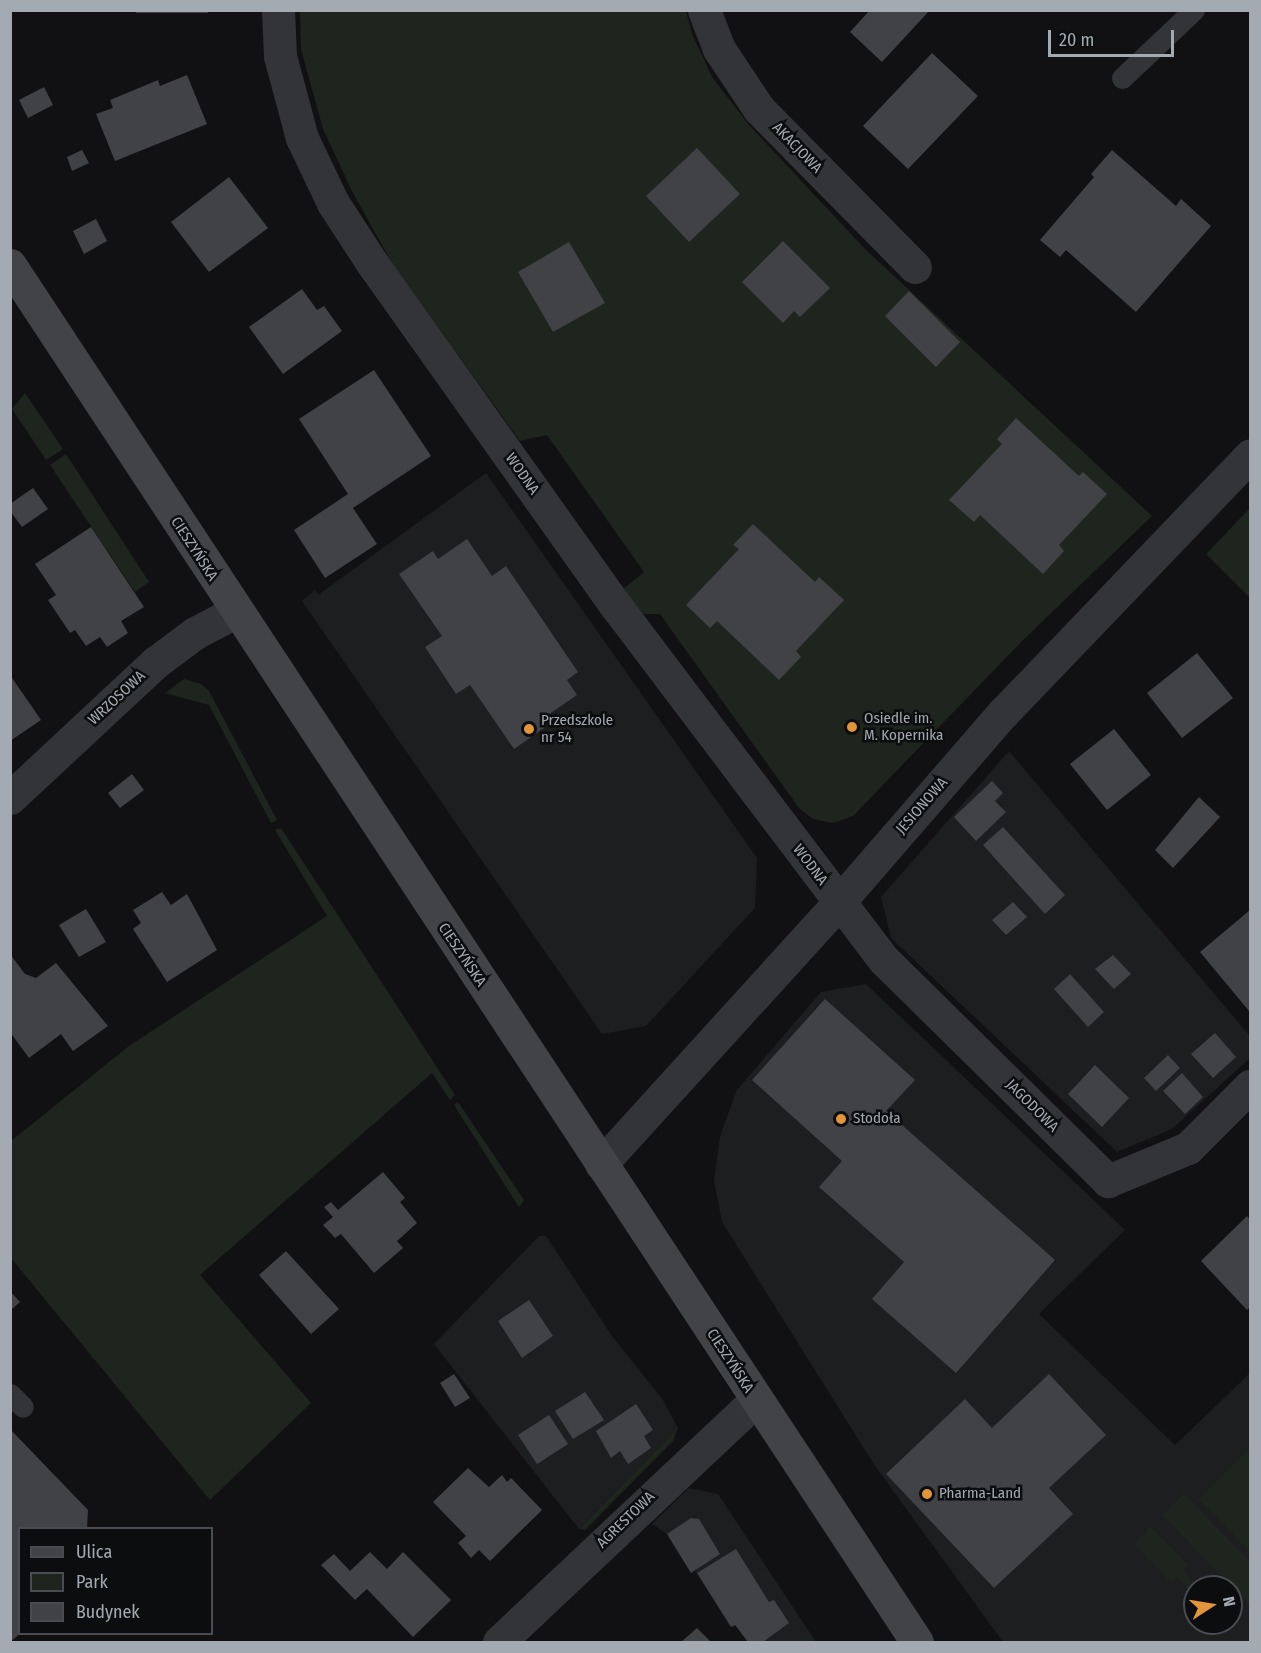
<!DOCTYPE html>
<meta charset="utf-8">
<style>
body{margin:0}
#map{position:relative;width:1261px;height:1653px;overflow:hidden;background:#111113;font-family:"Fira Sans Condensed",sans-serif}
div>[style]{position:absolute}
.built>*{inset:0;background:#1d1e20}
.green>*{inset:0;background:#1e251e}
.building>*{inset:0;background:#404246}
.lane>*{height:21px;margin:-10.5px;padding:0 10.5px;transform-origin:10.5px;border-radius:10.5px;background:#333437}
.street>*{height:33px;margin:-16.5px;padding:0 16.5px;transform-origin:16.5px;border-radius:16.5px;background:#333437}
.secondary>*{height:33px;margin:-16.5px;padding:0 16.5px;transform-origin:16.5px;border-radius:16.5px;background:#414347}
.dots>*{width:16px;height:16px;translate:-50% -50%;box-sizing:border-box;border:3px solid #0c0d0e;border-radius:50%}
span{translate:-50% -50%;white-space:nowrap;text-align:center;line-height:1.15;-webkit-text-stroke:5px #0c0d0e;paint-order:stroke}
.street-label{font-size:15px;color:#a4aab2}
.poi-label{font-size:15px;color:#a4aab2}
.left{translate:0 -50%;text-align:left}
.frame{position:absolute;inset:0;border:12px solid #a4aab2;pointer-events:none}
.legend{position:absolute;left:18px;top:1527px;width:195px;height:108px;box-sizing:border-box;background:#0c0d0e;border:2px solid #494c50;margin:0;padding:8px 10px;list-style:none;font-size:18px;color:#a4aab2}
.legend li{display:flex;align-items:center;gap:12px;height:30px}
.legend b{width:30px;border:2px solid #494c50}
.north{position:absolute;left:1183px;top:1575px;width:60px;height:60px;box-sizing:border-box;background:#0c0d0e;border:2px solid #494c50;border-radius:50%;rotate:78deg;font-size:16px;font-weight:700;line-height:24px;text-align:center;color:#a4aab2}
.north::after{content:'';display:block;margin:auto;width:21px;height:27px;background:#e39539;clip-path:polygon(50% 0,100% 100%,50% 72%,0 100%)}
.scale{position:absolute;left:1048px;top:30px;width:126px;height:27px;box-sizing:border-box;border:3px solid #a4aab2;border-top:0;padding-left:8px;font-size:18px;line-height:21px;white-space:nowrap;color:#a4aab2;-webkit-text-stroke:4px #0c0d0e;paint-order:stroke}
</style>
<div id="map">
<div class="built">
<div style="clip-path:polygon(486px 473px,757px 858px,755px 908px,646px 1026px,602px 1034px,302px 601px,315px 590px,318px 595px)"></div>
<div style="clip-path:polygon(1009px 751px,1250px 1036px,1250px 1058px,1172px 1129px,1117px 1152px,891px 938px,881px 897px)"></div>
<div style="clip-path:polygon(evenodd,866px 984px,1125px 1230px,1039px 1314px,1175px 1445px,1250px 1373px,1250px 1642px,1003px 1642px,875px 1466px,722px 1222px,714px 1181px,720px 1136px,737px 1090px,821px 992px,866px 984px,1195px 1587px,1231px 1587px,1231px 1623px,1195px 1623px,1195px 1587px)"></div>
<div style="clip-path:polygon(539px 1236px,546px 1236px,612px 1336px,663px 1400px,678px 1428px,579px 1529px,434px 1344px)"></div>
<div style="clip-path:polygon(689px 1488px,718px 1494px,816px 1642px,748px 1642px,736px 1625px,731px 1627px,695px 1570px,691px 1573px,667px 1534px,652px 1524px)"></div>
</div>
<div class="green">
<div style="clip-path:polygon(300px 11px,686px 11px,692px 34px,712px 77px,749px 125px,865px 249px,1152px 516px,1022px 641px,853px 816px,833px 823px,813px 819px,799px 808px,660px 614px,641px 614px,623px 589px,644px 572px,547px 435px,520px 441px,392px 263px,352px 191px,323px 129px,301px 49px)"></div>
<div style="clip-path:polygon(25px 393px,63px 449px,46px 460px,12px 409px)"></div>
<div style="clip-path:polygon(66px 454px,149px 582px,135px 592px,50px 465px)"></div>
<div style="clip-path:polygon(1250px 508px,1250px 598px,1206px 554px)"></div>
<div style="clip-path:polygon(184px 679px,201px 684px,209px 691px,277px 820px,271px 823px,209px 705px,165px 693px)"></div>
<div style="clip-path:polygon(281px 828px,455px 1095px,450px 1100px,432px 1073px,200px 1275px,311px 1403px,210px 1500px,11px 1258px,11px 1141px,129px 1046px,327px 916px,275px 830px)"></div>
<div style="clip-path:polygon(458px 1102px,524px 1200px,519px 1207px,454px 1105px)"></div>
<div style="clip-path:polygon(678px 1428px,673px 1441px,585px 1530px,579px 1529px)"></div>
<div style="clip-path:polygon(1250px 1448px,1250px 1552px,1198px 1499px)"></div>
<div style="clip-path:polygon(1184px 1494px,1250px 1561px,1250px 1605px,1162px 1515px)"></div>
<div style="clip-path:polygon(1150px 1527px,1188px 1565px,1183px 1571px,1199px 1587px,1195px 1587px,1195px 1595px,1177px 1577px,1171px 1582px,1134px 1544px)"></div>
</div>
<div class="building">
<div style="clip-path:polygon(136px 10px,208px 10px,208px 13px,136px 13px)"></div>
<div style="clip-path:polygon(870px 10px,930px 10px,882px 62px,850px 32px)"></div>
<div style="clip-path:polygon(932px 53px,978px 96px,908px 169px,863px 126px)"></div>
<div style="clip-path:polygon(187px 75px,207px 124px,115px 161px,96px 114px,113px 108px,110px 100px,158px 80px,160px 86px)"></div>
<div style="clip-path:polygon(44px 87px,53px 105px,28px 118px,19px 100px)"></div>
<div style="clip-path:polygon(697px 148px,740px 194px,689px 242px,646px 196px)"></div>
<div style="clip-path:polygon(82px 150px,89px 163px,72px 171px,67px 157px)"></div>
<div style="clip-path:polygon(1112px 150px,1176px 206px,1181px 199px,1211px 226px,1136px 312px,1066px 250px,1060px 257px,1040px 240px,1094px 177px,1091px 174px)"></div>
<div style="clip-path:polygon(229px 177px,268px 228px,209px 272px,171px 222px)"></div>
<div style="clip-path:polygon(96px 219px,107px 241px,84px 254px,73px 231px)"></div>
<div style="clip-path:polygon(783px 241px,830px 288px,800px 317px,794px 311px,783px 323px,742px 282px)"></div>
<div style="clip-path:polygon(569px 242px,605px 303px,553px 332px,518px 272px)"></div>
<div style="clip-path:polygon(302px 289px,317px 310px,324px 306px,342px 331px,283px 374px,249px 327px)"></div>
<div style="clip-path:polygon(909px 291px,960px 342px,936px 367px,885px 316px)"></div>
<div style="clip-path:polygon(374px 370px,431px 456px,353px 508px,377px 544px,325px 578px,294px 530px,348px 494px,299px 419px)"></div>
<div style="clip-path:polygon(1016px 418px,1079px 476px,1083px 472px,1107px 494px,1059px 545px,1064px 551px,1043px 574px,980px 515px,974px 522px,949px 500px,1002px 444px,997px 439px)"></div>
<div style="clip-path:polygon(33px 488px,48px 509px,22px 527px,10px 511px,10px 504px)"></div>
<div style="clip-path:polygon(753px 524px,815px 582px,819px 577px,844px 600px,796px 651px,801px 657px,779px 680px,717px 621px,710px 628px,686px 605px,739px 549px,733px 545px)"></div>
<div style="clip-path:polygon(91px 527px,144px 607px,121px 621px,128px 633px,107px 647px,100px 637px,86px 646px,75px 630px,70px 633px,48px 600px,56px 595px,35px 564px)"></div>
<div style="clip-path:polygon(467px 539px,492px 576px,506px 566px,578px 672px,567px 680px,577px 695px,542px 719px,547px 726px,514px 749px,470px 685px,456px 694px,425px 647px,442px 636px,399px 574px,433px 551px,438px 559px)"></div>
<div style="clip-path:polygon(1197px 653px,1233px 698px,1182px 738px,1147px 693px)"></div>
<div style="clip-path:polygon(10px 675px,41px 720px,10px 741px)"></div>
<div style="clip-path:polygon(1114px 729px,1151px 775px,1107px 810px,1070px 764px)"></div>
<div style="clip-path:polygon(132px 774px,144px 790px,120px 808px,108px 793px)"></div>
<div style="clip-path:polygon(992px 781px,1003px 793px,995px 801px,1006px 812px,976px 841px,954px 817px)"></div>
<div style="clip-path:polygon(1199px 797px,1220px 817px,1173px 868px,1155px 850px)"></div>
<div style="clip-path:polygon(1003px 827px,1065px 895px,1045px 914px,983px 845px)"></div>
<div style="clip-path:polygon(162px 892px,171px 905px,187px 894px,217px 950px,167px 982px,133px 929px,141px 923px,133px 910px)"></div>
<div style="clip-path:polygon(1013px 902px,1027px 917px,1006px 935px,992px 920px)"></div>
<div style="clip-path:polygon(86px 909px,106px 942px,79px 957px,59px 925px)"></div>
<div style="clip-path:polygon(1250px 910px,1250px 1009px,1249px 1011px,1200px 952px)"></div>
<div style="clip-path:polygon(10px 954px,25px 974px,36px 978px,56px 963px,108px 1026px,73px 1051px,61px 1034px,29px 1058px,10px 1032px)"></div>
<div style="clip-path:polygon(1113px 955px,1131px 974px,1114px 989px,1095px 969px)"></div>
<div style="clip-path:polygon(1070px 974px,1104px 1012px,1088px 1027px,1054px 989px)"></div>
<div style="clip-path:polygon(825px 999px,915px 1080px,886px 1111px,1055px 1260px,956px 1373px,872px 1299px,904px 1262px,819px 1187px,842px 1161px,752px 1080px)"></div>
<div style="clip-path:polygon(1215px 1033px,1236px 1057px,1213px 1078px,1191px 1054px)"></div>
<div style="clip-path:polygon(1168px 1055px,1180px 1068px,1156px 1091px,1144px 1078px)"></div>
<div style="clip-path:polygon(1095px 1065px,1129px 1098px,1102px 1127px,1068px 1094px)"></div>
<div style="clip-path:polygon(1182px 1073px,1203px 1097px,1185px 1114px,1163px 1091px)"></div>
<div style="clip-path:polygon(383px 1172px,405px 1198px,400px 1202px,417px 1223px,397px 1241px,403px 1248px,374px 1273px,341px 1234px,335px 1238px,323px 1225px,333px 1217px,324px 1207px,331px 1202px,338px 1210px)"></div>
<div style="clip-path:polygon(1247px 1216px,1250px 1220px,1250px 1307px,1247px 1310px,1201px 1261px)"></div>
<div style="clip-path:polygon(286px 1251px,339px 1309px,311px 1334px,259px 1275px)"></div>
<div style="clip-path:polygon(10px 1291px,20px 1302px,10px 1311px)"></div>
<div style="clip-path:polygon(529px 1300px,553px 1336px,522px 1358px,498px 1321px)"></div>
<div style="clip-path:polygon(454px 1374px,470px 1398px,455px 1407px,440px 1383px)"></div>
<div style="clip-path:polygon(1049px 1374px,1106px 1435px,1049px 1488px,1073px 1514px,994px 1588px,886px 1474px,965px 1399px,992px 1428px)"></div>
<div style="clip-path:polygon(585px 1392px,604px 1420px,573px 1439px,555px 1411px)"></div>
<div style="clip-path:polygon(636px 1404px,653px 1430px,644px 1436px,651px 1448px,628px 1464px,620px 1451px,611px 1458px,596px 1431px)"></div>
<div style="clip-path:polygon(549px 1415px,568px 1444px,537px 1464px,518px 1435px)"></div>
<div style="clip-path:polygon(10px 1429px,88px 1510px,87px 1528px,20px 1528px,20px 1634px,10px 1642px)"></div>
<div style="clip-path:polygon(468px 1468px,489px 1487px,502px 1475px,507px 1482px,511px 1478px,542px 1510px,490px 1561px,479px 1550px,471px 1558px,458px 1543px,466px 1536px,433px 1502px)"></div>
<div style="clip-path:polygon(691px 1518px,699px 1519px,720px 1554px,691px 1573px,667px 1534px)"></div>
<div style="clip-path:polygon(736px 1549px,769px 1602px,774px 1600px,789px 1623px,763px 1642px,748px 1642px,735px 1625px,731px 1627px,697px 1573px)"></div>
<div style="clip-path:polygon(370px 1552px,387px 1569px,403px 1552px,451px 1600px,413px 1637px,367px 1589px,355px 1600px,321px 1565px,334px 1554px,350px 1571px)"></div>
<div style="clip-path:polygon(697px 1628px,711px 1642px,681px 1642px)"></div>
</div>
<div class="lane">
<div style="left:1122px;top:78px;width:99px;rotate:-43.4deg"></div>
<div style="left:10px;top:1394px;width:18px;rotate:45deg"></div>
</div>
<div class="street">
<div style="left:278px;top:10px;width:46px;rotate:87.5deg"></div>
<div style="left:280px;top:56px;width:85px;rotate:75deg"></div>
<div style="left:302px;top:138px;width:72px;rotate:64.5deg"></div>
<div style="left:333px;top:203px;width:72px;rotate:57deg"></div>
<div style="left:372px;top:263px;width:421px;rotate:54.6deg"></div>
<div style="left:616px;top:606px;width:444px;rotate:52.9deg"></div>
<div style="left:884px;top:960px;width:315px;rotate:44.6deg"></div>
<div style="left:1108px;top:1181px;width:87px;rotate:-22.4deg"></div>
<div style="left:1188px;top:1148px;width:88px;rotate:-45deg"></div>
<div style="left:704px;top:10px;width:42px;rotate:69deg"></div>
<div style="left:719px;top:49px;width:72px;rotate:56.3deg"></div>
<div style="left:759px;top:109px;width:222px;rotate:45.4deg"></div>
<div style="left:10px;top:798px;width:200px;rotate:-43deg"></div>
<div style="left:156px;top:662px;width:49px;rotate:-36.6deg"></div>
<div style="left:195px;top:633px;width:45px;rotate:-27.7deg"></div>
<div style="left:601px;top:1164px;width:354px;rotate:-47.7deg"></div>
<div style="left:839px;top:902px;width:250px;rotate:-49.1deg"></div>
<div style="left:1003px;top:713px;width:357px;rotate:-46.2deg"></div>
<div style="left:499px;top:1642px;width:353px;rotate:-43.3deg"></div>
</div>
<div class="secondary">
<div style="left:10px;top:265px;width:1649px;rotate:56.63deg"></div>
</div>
<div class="dots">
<div style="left:852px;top:727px;background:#e39539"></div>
<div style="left:529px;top:729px;background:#e39539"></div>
<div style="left:841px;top:1119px;background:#e39539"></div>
<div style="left:927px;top:1494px;background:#e39539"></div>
</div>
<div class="street-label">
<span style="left:797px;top:148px;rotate:46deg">AKACJOWA</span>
<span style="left:522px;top:474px;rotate:55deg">WODNA</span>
<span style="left:194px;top:549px;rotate:57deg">CIESZYŃSKA</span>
<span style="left:117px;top:698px;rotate:-43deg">WRZOSOWA</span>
<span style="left:922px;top:806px;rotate:-49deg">JESIONOWA</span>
<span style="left:810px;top:865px;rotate:53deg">WODNA</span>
<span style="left:462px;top:955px;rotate:56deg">CIESZYŃSKA</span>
<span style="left:1032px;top:1106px;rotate:45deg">JAGODOWA</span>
<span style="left:730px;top:1361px;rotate:57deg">CIESZYŃSKA</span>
<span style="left:626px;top:1520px;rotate:-44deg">AGRESTOWA</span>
</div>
<div class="poi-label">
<span class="left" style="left:864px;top:727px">Osiedle im.<br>M. Kopernika</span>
<span class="left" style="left:541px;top:729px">Przedszkole<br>nr 54</span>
<span class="left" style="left:853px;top:1119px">Stodoła</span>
<span class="left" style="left:939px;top:1494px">Pharma-Land</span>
</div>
<div class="frame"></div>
<ul class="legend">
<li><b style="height:8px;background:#414347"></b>Ulica</li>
<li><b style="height:16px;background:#1e251e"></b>Park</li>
<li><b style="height:16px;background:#404246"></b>Budynek</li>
</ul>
<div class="north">N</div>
<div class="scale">20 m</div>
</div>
